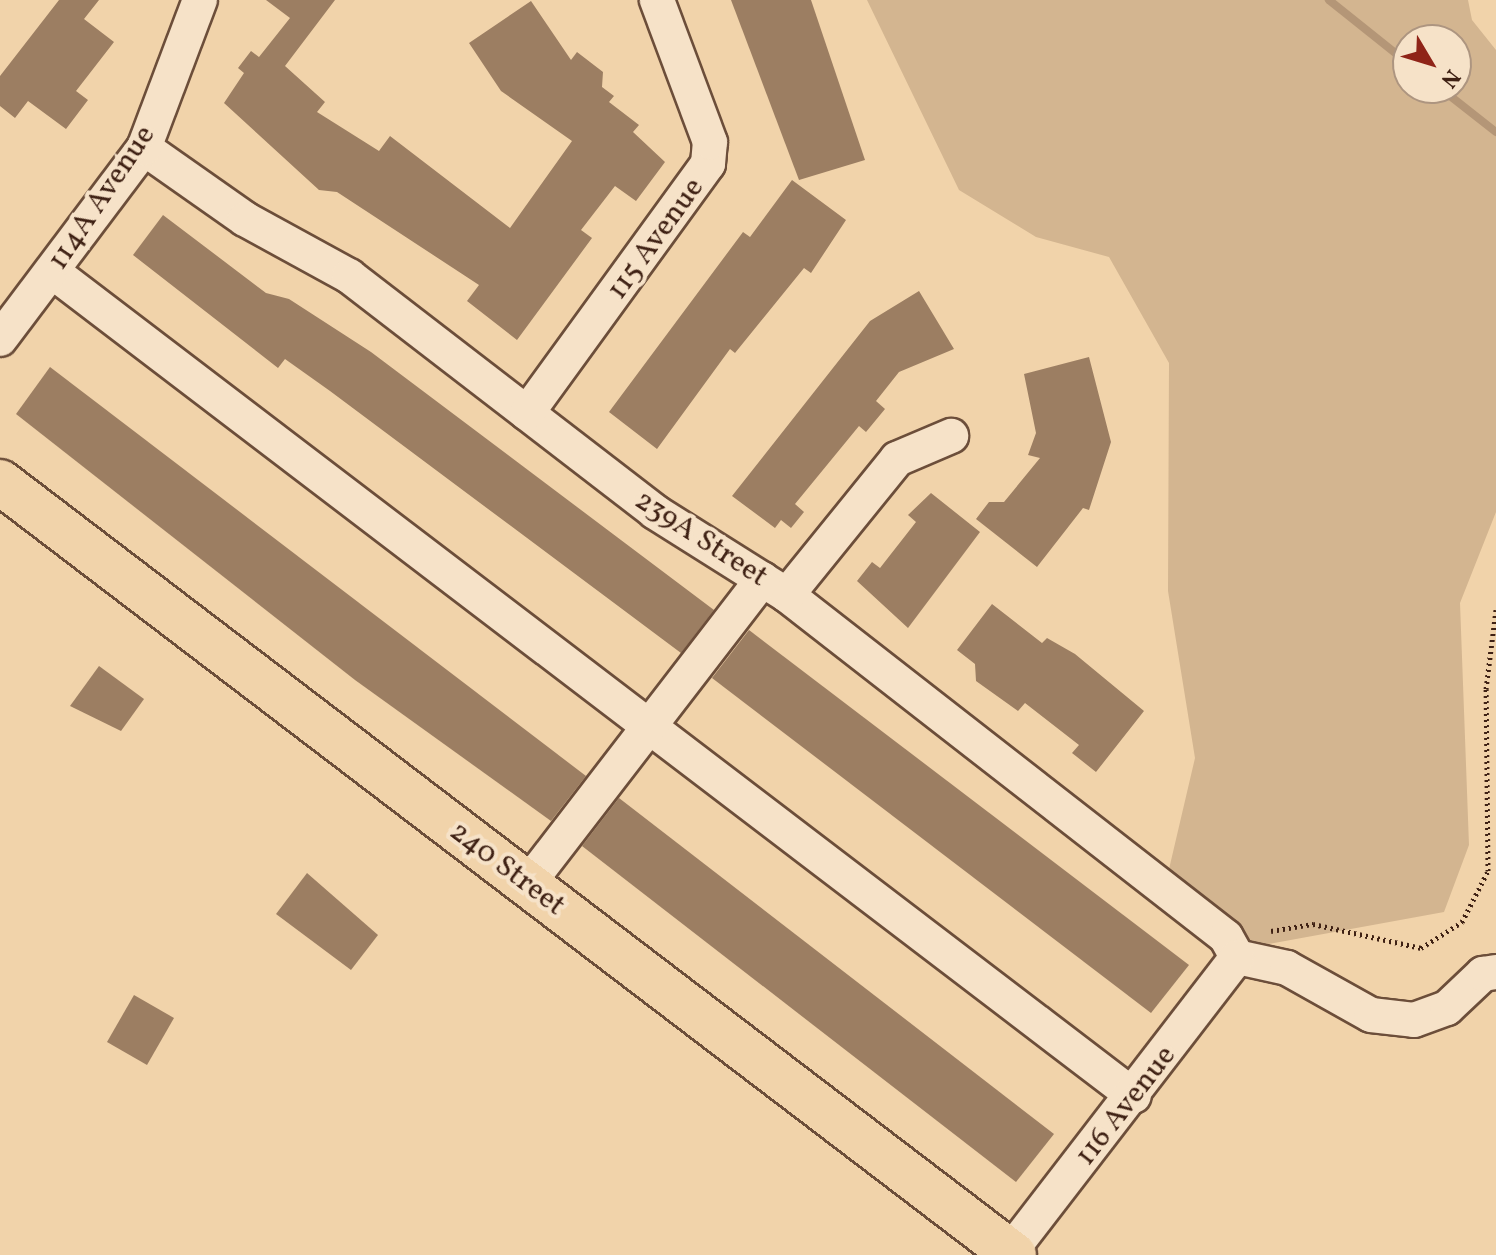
<!DOCTYPE html>
<style>
body{margin:0}
#map{position:relative;width:1496px;height:1255px;overflow:hidden;background:#f1d3aa;font-family:Vollkorn,serif}
div>[style]{position:absolute}
.green>*{inset:0;background:#d3b590}
.stream>*{height:8px;margin:-4px;padding:0 4px;transform-origin:4px;border-radius:4px;background:#b49677}
.building>*{inset:0;background:#9c7e62}
.path>*{height:5px;margin-top:-2.5px;transform-origin:0;background:repeating-linear-gradient(90deg,#3f2114 0 2px,transparent 0 6px)}
.roads{filter:drop-shadow(2px 0 #6c4e3a) drop-shadow(-2px 0 #6c4e3a) drop-shadow(0 2px #6c4e3a) drop-shadow(0 -2px #6c4e3a)}
.minor>*{height:34px;margin:-17px;padding:0 17px;transform-origin:17px;border-radius:17px;background:#f6e2c8}
.major>*{height:44px;margin:-22px;padding:0 22px;transform-origin:22px;border-radius:22px;background:#f1d3aa}
span{translate:-50% -50%;white-space:nowrap;text-align:center;line-height:1.15;-webkit-text-stroke:8px #f6e2c8;paint-order:stroke}
.street-label{font-size:30px;color:#3f2114}
.north{position:absolute;left:1392px;top:24px;width:80px;height:80px;box-sizing:border-box;background:#f6e2c8;border:2px solid #ad9580;border-radius:50%;rotate:128deg;font-size:22px;font-weight:700;line-height:32px;text-align:center;color:#3f2114}
.north::after{content:'';display:block;margin:auto;width:28px;height:36px;background:#8f2418;clip-path:polygon(50% 0,100% 100%,50% 72%,0 100%)}
</style>
<div id="map">
<div class="green">
<div style="clip-path:polygon(evenodd,867px 0,1468px 0,1472px 20px,1496px 50px,1496px 512px,1460px 603px,1469px 845px,1444px 912px,1252px 947px,1166px 882px,1195px 758px,1168px 591px,1169px 363px,1109px 257px,1036px 237px,959px 190px,867px 0,1408px 40px,1456px 40px,1456px 88px,1408px 88px,1408px 40px)"></div>
</div>
<div class="stream">
<div style="left:1329px;top:0;width:101px;rotate:38.6deg"></div>
<div style="left:1440px;top:88px;width:71px;rotate:38.2deg"></div>
</div>
<div class="building">
<div style="clip-path:polygon(59px 0,99px 0,84px 19px,114px 42px,76px 91px,88px 100px,66px 129px,28px 101px,15px 118px,0 106px,0 76px)"></div>
<div style="clip-path:polygon(266px 0,335px 0,285px 66px,325px 102px,317px 112px,379px 151px,390px 136px,510px 228px,572px 141px,501px 91px,469px 43px,531px 1px,571px 60px,577px 52px,603px 72px,602px 87px,614px 96px,609px 102px,639px 125px,633px 132px,665px 162px,636px 201px,615px 186px,581px 230px,592px 238px,517px 340px,467px 301px,479px 285px,337px 192px,319px 190px,224px 103px,244px 73px,238px 68px,251px 51px,259px 57px,290px 18px)"></div>
<div style="clip-path:polygon(731px 0,811px 0,865px 160px,799px 180px)"></div>
<div style="clip-path:polygon(792px 180px,846px 220px,811px 273px,804px 268px,735px 353px,730px 349px,657px 449px,609px 412px,743px 232px,750px 237px)"></div>
<div style="clip-path:polygon(163px 215px,266px 293px,289px 299px,371px 352px,714px 610px,681px 653px,330px 391px,285px 359px,278px 368px,133px 255px)"></div>
<div style="clip-path:polygon(919px 291px,954px 349px,899px 372px,876px 401px,885px 409px,866px 432px,859px 426px,795px 504px,804px 512px,791px 528px,781px 520px,775px 528px,732px 496px,870px 321px)"></div>
<div style="clip-path:polygon(1089px 357px,1111px 442px,1089px 510px,1083px 508px,1037px 567px,976px 519px,989px 502px,1004px 502px,1040px 458px,1028px 455px,1036px 433px,1024px 374px)"></div>
<div style="clip-path:polygon(50px 367px,586px 776px,551px 821px,355px 680px,16px 414px)"></div>
<div style="clip-path:polygon(931px 493px,980px 532px,908px 628px,857px 581px,872px 562px,880px 568px,916px 522px,908px 515px)"></div>
<div style="clip-path:polygon(992px 604px,1042px 643px,1047px 638px,1075px 654px,1144px 711px,1096px 772px,1072px 753px,1079px 745px,1025px 703px,1018px 711px,976px 681px,975px 664px,957px 650px)"></div>
<div style="clip-path:polygon(749px 630px,1189px 965px,1151px 1013px,712px 678px)"></div>
<div style="clip-path:polygon(99px 666px,144px 699px,121px 731px,70px 706px)"></div>
<div style="clip-path:polygon(619px 798px,1054px 1134px,1016px 1182px,582px 846px)"></div>
<div style="clip-path:polygon(307px 873px,378px 935px,351px 970px,276px 914px)"></div>
<div style="clip-path:polygon(134px 995px,174px 1018px,147px 1065px,107px 1042px)"></div>
</div>
<div class="path">
<div style="left:1271px;top:931px;width:43px;rotate:-9.5deg"></div>
<div style="left:1313px;top:924px;width:111px;rotate:12.5deg"></div>
<div style="left:1421px;top:948px;width:49px;rotate:-32.4deg"></div>
<div style="left:1462px;top:922px;width:57px;rotate:-63deg"></div>
<div style="left:1488px;top:871px;width:182px;rotate:-90.6deg"></div>
<div style="left:1486px;top:689px;width:80px;rotate:-82.8deg"></div>
</div>
<div class="roads">
<div class="minor">
<div style="left:144px;top:148px;width:123px;rotate:35.1deg"></div>
<div style="left:245px;top:219px;width:119px;rotate:28.7deg"></div>
<div style="left:349px;top:276px;width:386px;rotate:37.6deg"></div>
<div style="left:655px;top:512px;width:156px;rotate:32.2deg"></div>
<div style="left:787px;top:595px;width:556px;rotate:37.92deg"></div>
<div style="left:1226px;top:937px;width:23px;rotate:61deg"></div>
<div style="left:53px;top:272px;width:1359px;rotate:37.32deg"></div>
<div style="left:0;top:339px;width:239px;rotate:-53deg"></div>
<div style="left:144px;top:148px;width:158px;rotate:-69.3deg"></div>
<div style="left:527px;top:413px;width:308px;rotate:-54deg"></div>
<div style="left:708px;top:164px;width:22px;rotate:-85deg"></div>
<div style="left:710px;top:142px;width:152px;rotate:-110.5deg"></div>
<div style="left:787px;top:595px;width:175px;rotate:-51deg"></div>
<div style="left:897px;top:459px;width:59px;rotate:-23.1deg"></div>
<div style="left:527px;top:885px;width:386px;rotate:-52.4deg"></div>
<div style="left:1237px;top:957px;width:51px;rotate:12.4deg"></div>
<div style="left:1287px;top:968px;width:96px;rotate:29.2deg"></div>
<div style="left:1371px;top:1015px;width:43px;rotate:6.6deg"></div>
<div style="left:1414px;top:1020px;width:35px;rotate:-20deg"></div>
<div style="left:1447px;top:1008px;width:50px;rotate:-43.4deg"></div>
<div style="left:1483px;top:974px;width:13px;rotate:-9deg"></div>
<div style="left:1010px;top:1252px;width:372px;rotate:-52.4deg"></div>
</div>
<div class="major">
<div style="left:0;top:482px;width:1275px;rotate:37.32deg"></div>
</div>
</div>
<div class="street-label">
<span style="left:102px;top:198px;rotate:-56deg">114A Avenue</span>
<span style="left:656px;top:239px;rotate:-54deg">115 Avenue</span>
<span style="left:701px;top:539px;rotate:33deg">239A Street</span>
<span style="left:507px;top:869px;rotate:37deg">240 Street</span>
<span style="left:1126px;top:1106px;rotate:-52deg">116 Avenue</span>
</div>
<div class="north">N</div>
</div>
